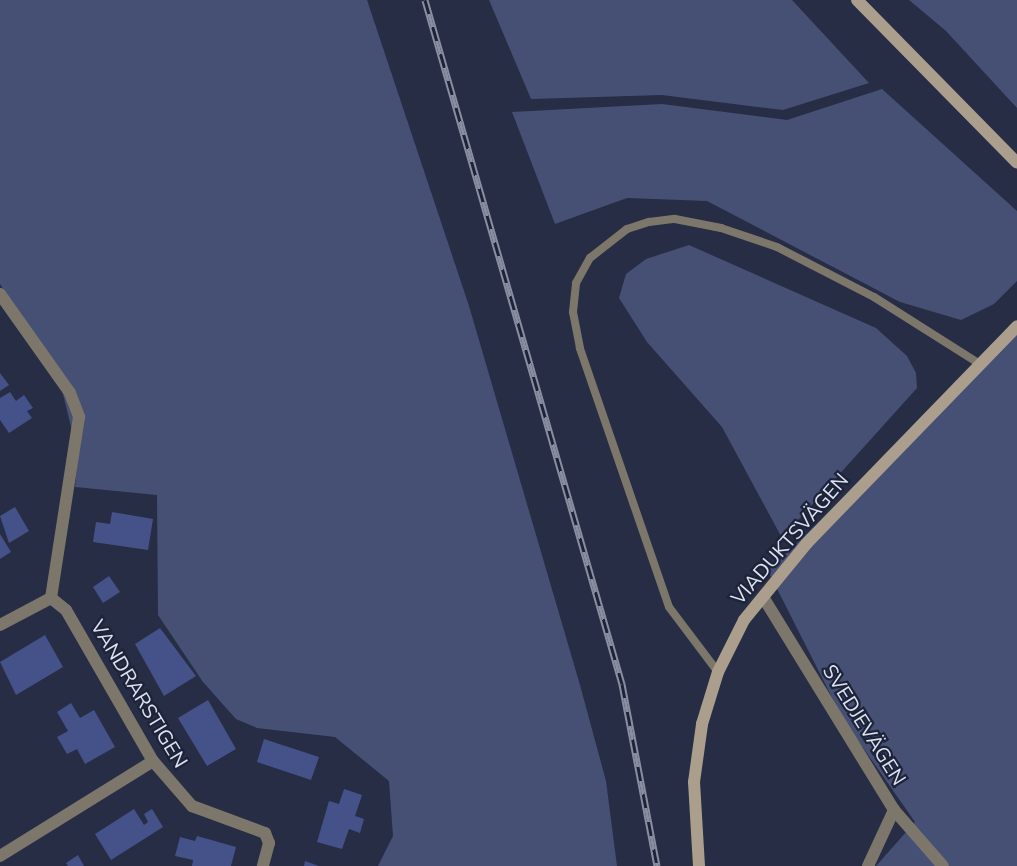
<!DOCTYPE html>
<meta charset="utf-8">
<style>
body{margin:0}
#map{position:relative;width:1017px;height:866px;overflow:hidden;background:#262d44;font-family:"Nunito Sans",sans-serif}
div>[style]{position:absolute}
.green>*{inset:0;background:#465074}
.building>*{inset:0;background:#45528a}
.lane>*{height:8px;margin:-4px;padding:0 4px;transform-origin:4px;border-radius:4px;background:#7d766b}
.street>*{height:12px;margin:-6px;padding:0 6px;transform-origin:6px;border-radius:6px;background:#7d766b}
.secondary>*{height:12px;margin:-6px;padding:0 6px;transform-origin:6px;border-radius:6px;background:#ab9e8c}
.rail>*{height:7px;margin-top:-3.5px;transform-origin:0;background:repeating-linear-gradient(90deg,#1d2339 0 14px,#898ea1 0 28px);box-sizing:border-box;border-block:2px solid #898ea1}
span{translate:-50% -50%;white-space:nowrap;text-align:center;line-height:1.15;-webkit-text-stroke:4.5px #1d2339;paint-order:stroke}
.street-label{font-size:20px;color:#dee3f2}
</style>
<div id="map">
<div class="green">
<div style="clip-path:polygon(0 0,367px 0,469px 306px,580px 685px,606px 781px,617px 866px,378px 866px,393px 836px,389px 781px,335px 737px,257px 728px,236px 719px,203px 682px,158px 615px,157px 495px,75px 487px,78px 455px,59px 378px,0 284px)"></div>
<div style="clip-path:polygon(489px 0,792px 0,869px 83px,783px 110px,662px 95px,531px 99px)"></div>
<div style="clip-path:polygon(909px 0,1017px 0,1017px 108px,946px 31px)"></div>
<div style="clip-path:polygon(882px 89px,1017px 211px,1017px 281px,994px 304px,961px 320px,900px 302px,707px 201px,627px 198px,555px 224px,512px 112px,662px 104px,787px 120px)"></div>
<div style="clip-path:polygon(689px 245px,876px 328px,907px 356px,916px 373px,917px 388px,782px 538px,722px 427px,647px 342px,619px 298px,626px 274px,646px 259px)"></div>
<div style="clip-path:polygon(1017px 332px,1017px 866px,876px 866px,915px 822px,843px 719px,768px 571px)"></div>
</div>
<div class="building">
<div style="clip-path:polygon(0 373px,9px 385px,0 391px)"></div>
<div style="clip-path:polygon(10px 392px,16px 401px,24px 395px,33px 408px,27px 411px,32px 418px,9px 433px,0 420px,0 398px)"></div>
<div style="clip-path:polygon(15px 507px,29px 531px,9px 543px,0 516px)"></div>
<div style="clip-path:polygon(112px 512px,153px 519px,148px 550px,93px 542px,96px 522px,110px 524px)"></div>
<div style="clip-path:polygon(0 534px,11px 552px,0 559px)"></div>
<div style="clip-path:polygon(109px 576px,120px 592px,103px 603px,93px 587px)"></div>
<div style="clip-path:polygon(160px 628px,196px 676px,164px 696px,135px 644px)"></div>
<div style="clip-path:polygon(45px 635px,63px 667px,16px 695px,0 662px)"></div>
<div style="clip-path:polygon(208px 700px,236px 749px,207px 766px,178px 718px)"></div>
<div style="clip-path:polygon(71px 703px,80px 718px,94px 710px,115px 747px,85px 764px,77px 749px,67px 754px,57px 737px,68px 731px,57px 712px)"></div>
<div style="clip-path:polygon(264px 739px,319px 757px,311px 780px,257px 762px)"></div>
<div style="clip-path:polygon(344px 789px,362px 795px,355px 816px,364px 819px,360px 833px,349px 829px,342px 849px,317px 842px,329px 801px,339px 804px)"></div>
<div style="clip-path:polygon(134px 809px,144px 825px,148px 822px,144px 814px,152px 809px,163px 827px,111px 860px,95px 834px)"></div>
<div style="clip-path:polygon(197px 836px,236px 847px,231px 866px,192px 866px,193px 860px,175px 856px,180px 837px,195px 841px)"></div>
<div style="clip-path:polygon(78px 855px,84px 866px,68px 866px,66px 863px)"></div>
<div style="clip-path:polygon(305px 861px,319px 866px,304px 866px)"></div>
</div>
<div class="lane">
<div style="left:718px;top:672px;width:81px;rotate:-127deg"></div>
<div style="left:669px;top:607px;width:274px;rotate:-109deg"></div>
<div style="left:580px;top:348px;width:37px;rotate:-101deg"></div>
<div style="left:573px;top:312px;width:29px;rotate:-84deg"></div>
<div style="left:576px;top:283px;width:29px;rotate:-61deg"></div>
<div style="left:590px;top:258px;width:47px;rotate:-38.1deg"></div>
<div style="left:627px;top:229px;width:23px;rotate:-18deg"></div>
<div style="left:649px;top:222px;width:26px;rotate:-7deg"></div>
<div style="left:675px;top:219px;width:47px;rotate:11.1deg"></div>
<div style="left:721px;top:228px;width:59px;rotate:18.7deg"></div>
<div style="left:777px;top:247px;width:109px;rotate:27.3deg"></div>
<div style="left:874px;top:297px;width:125px;rotate:32.3deg"></div>
</div>
<div class="street">
<div style="left:0;top:294px;width:121px;rotate:54.7deg"></div>
<div style="left:70px;top:393px;width:26px;rotate:69deg"></div>
<div style="left:79px;top:417px;width:183px;rotate:98.8deg"></div>
<div style="left:763px;top:597px;width:250px;rotate:58.4deg"></div>
<div style="left:894px;top:810px;width:74px;rotate:48.8deg"></div>
<div style="left:0;top:625px;width:58px;rotate:-27.9deg"></div>
<div style="left:51px;top:598px;width:19px;rotate:39deg"></div>
<div style="left:66px;top:610px;width:174px;rotate:60.1deg"></div>
<div style="left:153px;top:761px;width:60px;rotate:49.1deg"></div>
<div style="left:192px;top:806px;width:78px;rotate:20.3deg"></div>
<div style="left:265px;top:833px;width:11px;rotate:68deg"></div>
<div style="left:269px;top:843px;width:24px;rotate:105deg"></div>
<div style="left:0;top:856px;width:180px;rotate:-31.8deg"></div>
<div style="left:868px;top:866px;width:62px;rotate:-65.1deg"></div>
</div>
<div class="secondary">
<div style="left:857px;top:0;width:228px;rotate:45.5deg"></div>
<div style="left:699px;top:866px;width:84px;rotate:-93.4deg"></div>
<div style="left:694px;top:782px;width:59px;rotate:-82.1deg"></div>
<div style="left:702px;top:724px;width:54px;rotate:-72.9deg"></div>
<div style="left:718px;top:672px;width:58px;rotate:-63.4deg"></div>
<div style="left:744px;top:620px;width:99px;rotate:-50.7deg"></div>
<div style="left:807px;top:543px;width:302px;rotate:-45.9deg"></div>
</div>
<div class="rail">
<div style="left:425px;top:0;width:712px;rotate:73.93deg"></div>
<div style="left:622px;top:684px;width:185px;rotate:79.1deg"></div>
</div>
<div class="street-label">
<span style="left:790px;top:539px;rotate:-49deg">VIADUKTSVÄGEN</span>
<span style="left:139px;top:694px;rotate:59deg">VANDRARSTIGEN</span>
<span style="left:864px;top:725px;rotate:58deg">SVEDJEVÄGEN</span>
</div>
</div>
